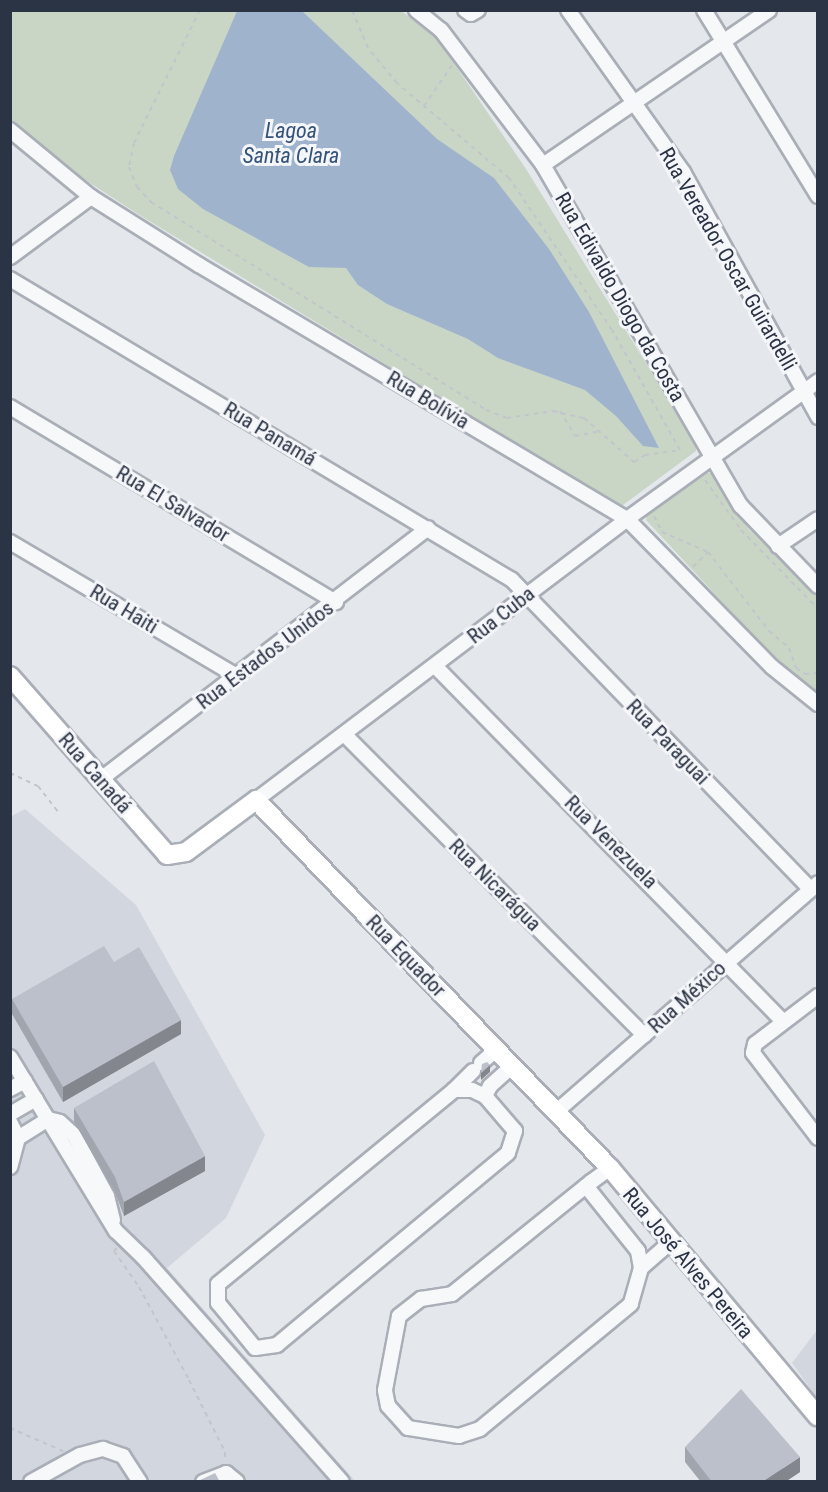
<!DOCTYPE html>
<meta charset="utf-8">
<style>
body{margin:0}
#map{position:relative;width:828px;height:1492px;overflow:hidden;background:#e4e7ec;font-family:"Roboto Condensed",sans-serif}
div>[style]{position:absolute}
.built>*{inset:0;background:#d2d6de}
.green>*{inset:0;background:#c9d6c5}
.water>*{inset:0;background:#9fb4cc}
.path>*{height:2px;margin-top:-1px;transform-origin:0;background:repeating-linear-gradient(90deg,#c2c5cb 0 4.5px,transparent 0 9px)}
.roads{filter:drop-shadow(2px 0 #a9aeb7) drop-shadow(-2px 0 #a9aeb7) drop-shadow(0 2px #a9aeb7) drop-shadow(0 -2px #a9aeb7)}
.minor>*{height:14px;margin:-7px;padding:0 7px;transform-origin:7px;border-radius:7px;background:#f7f8fa}
.major>*{height:18px;margin:-9px;padding:0 9px;transform-origin:9px;border-radius:9px;background:#fff}
.wall>*{inset:0;background:#a1a5ae}
.shaded-wall>*{inset:0;background:#83868d}
.building>*{inset:0;background:#bbc0ca}
span{translate:-50% -50%;white-space:nowrap;text-align:center;line-height:1.15;-webkit-text-stroke:6px #f4f6f9;paint-order:stroke}
.street-label{font-size:21px;color:#2b3445}
.water-label{font-size:22px;color:#34527a;font-style:italic}
.frame{position:absolute;inset:0;border:12px solid #2b3445;pointer-events:none}
</style>
<div id="map">
<div class="built">
<div style="clip-path:polygon(25px 809px,136px 905px,265px 1135px,226px 1218px,167px 1268px,355px 1481px,11px 1481px,10px 817px)"></div>
<div style="clip-path:polygon(817px 1330px,817px 1398px,792px 1363px)"></div>
</div>
<div class="green">
<div style="clip-path:polygon(10px 11px,401px 11px,434px 34px,526px 169px,696px 444px,696px 451px,623px 505px,618px 505px,141px 216px,70px 170px,11px 123px)"></div>
<div style="clip-path:polygon(701px 473px,712px 473px,748px 528px,817px 596px,817px 694px,763px 646px,646px 520px,647px 513px)"></div>
</div>
<div class="water">
<div style="clip-path:polygon(237px 11px,302px 11px,437px 139px,494px 178px,549px 249px,589px 312px,659px 448px,643px 446px,616px 416px,585px 390px,498px 358px,468px 339px,387px 304px,358px 285px,346px 268px,309px 267px,203px 209px,178px 189px,170px 170px,174px 156px)"></div>
</div>
<div class="path">
<div style="left:200px;top:10px;width:148px;rotate:116.4deg"></div>
<div style="left:134px;top:143px;width:25px;rotate:102deg"></div>
<div style="left:129px;top:167px;width:22px;rotate:68deg"></div>
<div style="left:137px;top:187px;width:21px;rotate:47deg"></div>
<div style="left:151px;top:202px;width:394px;rotate:31.8deg"></div>
<div style="left:486px;top:410px;width:22px;rotate:21deg"></div>
<div style="left:507px;top:418px;width:47px;rotate:-8.7deg"></div>
<div style="left:553px;top:411px;width:32px;rotate:13deg"></div>
<div style="left:584px;top:418px;width:67px;rotate:41.3deg"></div>
<div style="left:634px;top:462px;width:13px;rotate:-32deg"></div>
<div style="left:645px;top:455px;width:35px;rotate:-8deg"></div>
<div style="left:680px;top:450px;width:138px;rotate:-119.5deg"></div>
<div style="left:612px;top:330px;width:184px;rotate:-124.1deg"></div>
<div style="left:509px;top:178px;width:147px;rotate:-139.7deg"></div>
<div style="left:397px;top:83px;width:45px;rotate:-129.6deg"></div>
<div style="left:368px;top:48px;width:41px;rotate:-112.8deg"></div>
<div style="left:424px;top:106px;width:51px;rotate:-55.4deg"></div>
<div style="left:560px;top:411px;width:29px;rotate:59deg"></div>
<div style="left:575px;top:436px;width:26px;rotate:-11deg"></div>
<div style="left:705px;top:480px;width:62px;rotate:54.2deg"></div>
<div style="left:741px;top:530px;width:110px;rotate:45.7deg"></div>
<div style="left:654px;top:516px;width:18px;rotate:63deg"></div>
<div style="left:662px;top:532px;width:50px;rotate:23.5deg"></div>
<div style="left:708px;top:552px;width:100px;rotate:52.3deg"></div>
<div style="left:769px;top:631px;width:26px;rotate:40deg"></div>
<div style="left:789px;top:648px;width:21px;rotate:71deg"></div>
<div style="left:796px;top:668px;width:11px;rotate:34deg"></div>
<div style="left:805px;top:674px;width:13px;rotate:-4deg"></div>
<div style="left:693px;top:567px;width:21px;rotate:-45deg"></div>
<div style="left:10px;top:773px;width:31px;rotate:25deg"></div>
<div style="left:38px;top:786px;width:34px;rotate:52deg"></div>
<div style="left:117px;top:1248px;width:4px;rotate:135deg"></div>
<div style="left:114px;top:1251px;width:44px;rotate:55.2deg"></div>
<div style="left:139px;top:1287px;width:106px;rotate:61.7deg"></div>
<div style="left:189px;top:1380px;width:80px;rotate:63.4deg"></div>
<div style="left:225px;top:1452px;width:9px;rotate:90deg"></div>
<div style="left:10px;top:1428px;width:58px;rotate:23.5deg"></div>
</div>
<div class="roads">
<div class="minor">
<div style="left:416px;top:10px;width:32px;rotate:39deg"></div>
<div style="left:441px;top:30px;width:169px;rotate:52.9deg"></div>
<div style="left:543px;top:165px;width:394px;rotate:59.9deg"></div>
<div style="left:741px;top:506px;width:111px;rotate:46.1deg"></div>
<div style="left:465px;top:10px;width:7px;rotate:34deg"></div>
<div style="left:471px;top:14px;width:8px;rotate:-30deg"></div>
<div style="left:568px;top:10px;width:199px;rotate:54.6deg"></div>
<div style="left:683px;top:172px;width:280px;rotate:61.1deg"></div>
<div style="left:704px;top:10px;width:218px;rotate:58.5deg"></div>
<div style="left:10px;top:130px;width:105px;rotate:39.6deg"></div>
<div style="left:91px;top:197px;width:128px;rotate:32.2deg"></div>
<div style="left:199px;top:265px;width:498px;rotate:30.7deg"></div>
<div style="left:627px;top:519px;width:207px;rotate:45.6deg"></div>
<div style="left:772px;top:667px;width:59px;rotate:38.8deg"></div>
<div style="left:543px;top:165px;width:274px;rotate:-34.4deg"></div>
<div style="left:10px;top:257px;width:101px;rotate:-36.5deg"></div>
<div style="left:10px;top:279px;width:585px;rotate:30.95deg"></div>
<div style="left:512px;top:580px;width:429px;rotate:46deg"></div>
<div style="left:10px;top:407px;width:380px;rotate:30.9deg"></div>
<div style="left:10px;top:542px;width:264px;rotate:30.6deg"></div>
<div style="left:778px;top:546px;width:48px;rotate:-34deg"></div>
<div style="left:436px;top:667px;width:496px;rotate:45.6deg"></div>
<div style="left:345px;top:735px;width:424px;rotate:45.1deg"></div>
<div style="left:101px;top:779px;width:412px;rotate:-37.5deg"></div>
<div style="left:256px;top:800px;width:465px;rotate:-37.1deg"></div>
<div style="left:627px;top:519px;width:236px;rotate:-35.8deg"></div>
<div style="left:818px;top:996px;width:79px;rotate:142.7deg"></div>
<div style="left:755px;top:1044px;width:9px;rotate:103deg"></div>
<div style="left:753px;top:1053px;width:107px;rotate:52.6deg"></div>
<div style="left:10px;top:1057px;width:204px;rotate:58.7deg"></div>
<div style="left:116px;top:1231px;width:37px;rotate:44deg"></div>
<div style="left:143px;top:1257px;width:300px;rotate:48.5deg"></div>
<div style="left:481px;top:1063px;width:21px;rotate:-41deg"></div>
<div style="left:10px;top:1089px;width:17px;rotate:-28deg"></div>
<div style="left:454px;top:1090px;width:18px"></div>
<div style="left:472px;top:1090px;width:14px;rotate:25deg"></div>
<div style="left:485px;top:1096px;width:46px;rotate:49.4deg"></div>
<div style="left:515px;top:1131px;width:23px;rotate:108deg"></div>
<div style="left:508px;top:1153px;width:300px;rotate:140.3deg"></div>
<div style="left:277px;top:1345px;width:22px;rotate:172deg"></div>
<div style="left:255px;top:1348px;width:58px;rotate:-129.4deg"></div>
<div style="left:218px;top:1303px;width:19px;rotate:-90deg"></div>
<div style="left:218px;top:1284px;width:306px;rotate:-39.4deg"></div>
<div style="left:454px;top:1090px;width:27px;rotate:-45deg"></div>
<div style="left:485px;top:1096px;width:11px;rotate:-63deg"></div>
<div style="left:490px;top:1086px;width:30px;rotate:-42deg"></div>
<div style="left:557px;top:1111px;width:347px;rotate:-41.1deg"></div>
<div style="left:10px;top:1114px;width:30px;rotate:-30deg"></div>
<div style="left:10px;top:1122px;width:18px;rotate:63deg"></div>
<div style="left:18px;top:1138px;width:30px;rotate:105deg"></div>
<div style="left:18px;top:1138px;width:36px;rotate:-32deg"></div>
<div style="left:48px;top:1119px;width:12px;rotate:14deg"></div>
<div style="left:60px;top:1122px;width:19px;rotate:43deg"></div>
<div style="left:74px;top:1135px;width:69px;rotate:61.6deg"></div>
<div style="left:107px;top:1196px;width:25px;rotate:76deg"></div>
<div style="left:586px;top:1186px;width:83px;rotate:51.3deg"></div>
<div style="left:638px;top:1251px;width:17px;rotate:80deg"></div>
<div style="left:641px;top:1268px;width:37px;rotate:106deg"></div>
<div style="left:631px;top:1304px;width:196px;rotate:140.4deg"></div>
<div style="left:480px;top:1429px;width:22px;rotate:162deg"></div>
<div style="left:459px;top:1436px;width:52px;rotate:-171.1deg"></div>
<div style="left:408px;top:1428px;width:30px;rotate:-132deg"></div>
<div style="left:388px;top:1406px;width:16px;rotate:-101deg"></div>
<div style="left:385px;top:1390px;width:75px;rotate:-79.3deg"></div>
<div style="left:399px;top:1316px;width:28px;rotate:-38deg"></div>
<div style="left:421px;top:1299px;width:31px;rotate:-9deg"></div>
<div style="left:452px;top:1294px;width:179px;rotate:-38.9deg"></div>
<div style="left:591px;top:1182px;width:24px;rotate:-36deg"></div>
<div style="left:641px;top:1268px;width:38px;rotate:-41deg"></div>
<div style="left:31px;top:1482px;width:56px;rotate:-28.9deg"></div>
<div style="left:80px;top:1455px;width:24px;rotate:-15deg"></div>
<div style="left:103px;top:1449px;width:21px;rotate:19deg"></div>
<div style="left:123px;top:1456px;width:31px;rotate:57deg"></div>
<div style="left:203px;top:1482px;width:25px;rotate:-21deg"></div>
<div style="left:226px;top:1473px;width:14px;rotate:39deg"></div>
</div>
<div class="major">
<div style="left:10px;top:676px;width:238px;rotate:48.7deg"></div>
<div style="left:167px;top:855px;width:19px;rotate:-9deg"></div>
<div style="left:186px;top:852px;width:87px;rotate:-36.6deg"></div>
<div style="left:256px;top:800px;width:511px;rotate:46.11deg"></div>
<div style="left:610px;top:1168px;width:324px;rotate:50.1deg"></div>
</div>
</div>
<div class="wall">
<div style="clip-path:polygon(114px 962px,181px 1034px,63px 1102px,12px 1014px,12px 999px)"></div>
<div style="clip-path:polygon(74px 1108px,205px 1171px,124px 1216px,115px 1192px,74px 1122px)"></div>
<div style="clip-path:polygon(685px 1447px,800px 1472px,785px 1482px,701px 1482px,685px 1462px)"></div>
</div>
<div class="shaded-wall">
<div style="clip-path:polygon(181px 1020px,181px 1034px,63px 1102px,63px 1087px)"></div>
<div style="clip-path:polygon(490px 1065px,490px 1072px,481px 1080px,481px 1073px)"></div>
<div style="clip-path:polygon(205px 1156px,205px 1171px,124px 1216px,124px 1202px)"></div>
<div style="clip-path:polygon(800px 1457px,800px 1472px,785px 1482px,762px 1482px)"></div>
</div>
<div class="building">
<div style="clip-path:polygon(104px 946px,114px 962px,139px 947px,181px 1020px,63px 1087px,12px 999px)"></div>
<div style="clip-path:polygon(154px 1061px,205px 1156px,124px 1202px,115px 1177px,74px 1108px)"></div>
<div style="clip-path:polygon(487px 1062px,490px 1065px,481px 1073px,482px 1064px)"></div>
<div style="clip-path:polygon(741px 1389px,800px 1457px,762px 1482px,712px 1482px,685px 1447px)"></div>
<div style="clip-path:polygon(215px 1473px,220px 1482px,196px 1482px)"></div>
</div>
<div class="street-label">
<span style="left:728px;top:259px;rotate:60deg">Rua Vereador Oscar Guirardelli</span>
<span style="left:620px;top:297px;rotate:60deg">Rua Edivaldo Diogo da Costa</span>
<span style="left:428px;top:400px;rotate:31deg">Rua Bolívia</span>
<span style="left:270px;top:434px;rotate:31deg">Rua Panamá</span>
<span style="left:173px;top:504px;rotate:31deg">Rua El Salvador</span>
<span style="left:124px;top:609px;rotate:31deg">Rua Haiti</span>
<span style="left:501px;top:615px;rotate:-38deg">Rua Cuba</span>
<span style="left:265px;top:655px;rotate:-37deg">Rua Estados Unidos</span>
<span style="left:668px;top:742px;rotate:46deg">Rua Paraguai</span>
<span style="left:95px;top:773px;rotate:49deg">Rua Canadá</span>
<span style="left:611px;top:842px;rotate:45deg">Rua Venezuela</span>
<span style="left:495px;top:885px;rotate:45deg">Rua Nicarágua</span>
<span style="left:406px;top:956px;rotate:46deg">Rua Equador</span>
<span style="left:687px;top:997px;rotate:-42deg">Rua México</span>
<span style="left:688px;top:1263px;rotate:50deg">Rua José Alves Pereira</span>
</div>
<div class="water-label">
<span style="left:291px;top:143px">Lagoa<br>Santa Clara</span>
</div>
<div class="frame"></div>
</div>
